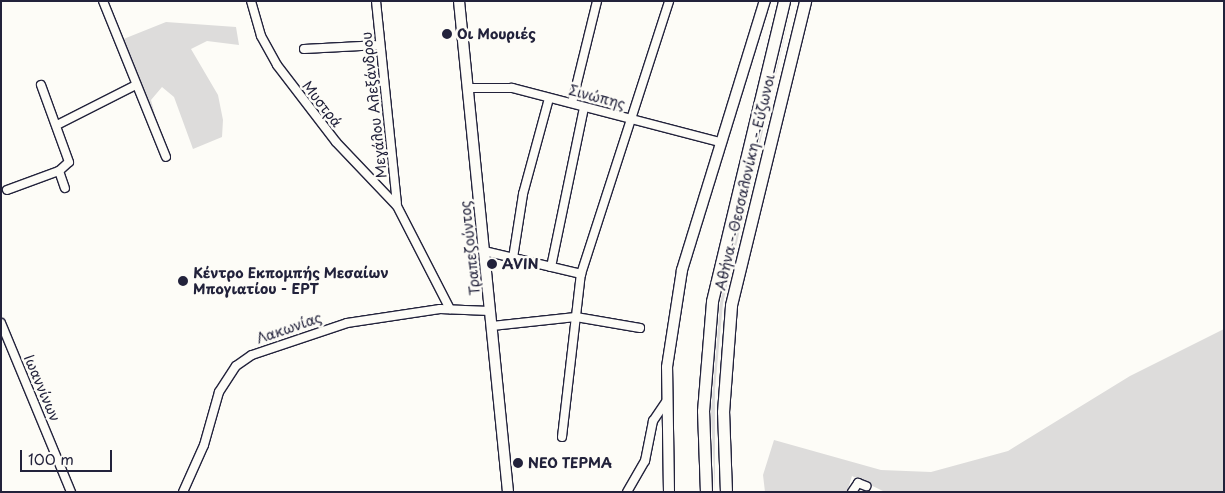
<!DOCTYPE html>
<meta charset="utf-8">
<style>
body{margin:0}
#map{position:relative;width:1225px;height:493px;overflow:hidden;background:#fdfcf7;font-family:"Playpen Sans",sans-serif}
div>[style]{position:absolute}
.green>*{inset:0;background:#dddcdb}
.roads{filter:drop-shadow(1px 0 #22223b) drop-shadow(-1px 0 #22223b) drop-shadow(0 1px #22223b) drop-shadow(0 -1px #22223b)}
.minor>*{height:8px;margin:-4px;padding:0 4px;transform-origin:4px;border-radius:4px;background:#fdfcf7}
.major>*{height:10px;margin:-5px;padding:0 5px;transform-origin:5px;border-radius:5px;background:#fdfcf7}
.highway>*{height:11px;margin:-5.5px;padding:0 5.5px;transform-origin:5.5px;border-radius:5.5px;background:#fdfcf7}
.dots>*{width:14px;height:14px;translate:-50% -50%;box-sizing:border-box;border:2px solid #fdfcf7;border-radius:50%}
span{translate:-50% -50%;white-space:nowrap;text-align:center;line-height:1.15;-webkit-text-stroke:5px #fdfcf7;paint-order:stroke}
.poi-label{font-size:14px;color:#22223b;font-weight:700}
.left{translate:0 -50%;text-align:left}
.street-label{font-size:14px;color:#22223b}
.frame{position:absolute;inset:0;border:2px solid #22223b;pointer-events:none}
.scale{position:absolute;left:20px;top:450px;width:92px;height:22px;box-sizing:border-box;border:2px solid #22223b;border-top:0;padding-left:6px;font-size:15px;line-height:18px;white-space:nowrap;color:#22223b;-webkit-text-stroke:4px #fdfcf7;paint-order:stroke}
</style>
<div id="map">
<div class="green">
<div style="clip-path:polygon(793px 1px,723px 303px,715px 389px,715px 492px,711px 413px,720px 303px)"></div>
<div style="clip-path:polygon(166px 22px,236px 27px,239px 45px,207px 41px,191px 49px,218px 95px,223px 120px,222px 137px,193px 149px,174px 97px,162px 87px,151px 100px,159px 130px,121px 40px)"></div>
<div style="clip-path:polygon(1224px 329px,1224px 492px,885px 492px,852px 476px,847px 492px,765px 492px,763px 475px,774px 440px,881px 470px,931px 472px,1008px 451px,1130px 376px)"></div>
</div>
<div class="roads">
<div class="minor">
<div style="left:103px;top:1px;width:168px;rotate:68deg"></div>
<div style="left:251px;top:1px;width:36px;rotate:74deg"></div>
<div style="left:261px;top:36px;width:33px;rotate:61deg"></div>
<div style="left:277px;top:65px;width:97px;rotate:52.5deg"></div>
<div style="left:336px;top:142px;width:88px;rotate:46.4deg"></div>
<div style="left:397px;top:206px;width:116px;rotate:62.8deg"></div>
<div style="left:376px;top:1px;width:203px;rotate:84.1deg"></div>
<div style="left:304px;top:49px;width:76px;rotate:-3deg"></div>
<div style="left:468px;top:88px;width:44px"></div>
<div style="left:512px;top:88px;width:214px;rotate:14.6deg"></div>
<div style="left:572px;top:103px;width:105px;rotate:-76.2deg"></div>
<div style="left:57px;top:125px;width:89px;rotate:-26.9deg"></div>
<div style="left:59px;top:171px;width:18px;rotate:71deg"></div>
<div style="left:7px;top:190px;width:55px;rotate:-20.1deg"></div>
<div style="left:59px;top:171px;width:13px;rotate:-42deg"></div>
<div style="left:69px;top:162px;width:82px;rotate:-110deg"></div>
<div style="left:484px;top:251px;width:100px;rotate:13.3deg"></div>
<div style="left:513px;top:258px;width:65px;rotate:-81.1deg"></div>
<div style="left:523px;top:194px;width:99px;rotate:-74.8deg"></div>
<div style="left:551px;top:267px;width:163px;rotate:-78.3deg"></div>
<div style="left:1px;top:323px;width:183px;rotate:67.5deg"></div>
<div style="left:492px;top:326px;width:84px;rotate:-6.1deg"></div>
<div style="left:576px;top:317px;width:65px;rotate:9.8deg"></div>
<div style="left:562px;top:437px;width:164px;rotate:-83.4deg"></div>
<div style="left:581px;top:274px;width:287px;rotate:-72.1deg"></div>
<div style="left:183px;top:492px;width:51px;rotate:-65.9deg"></div>
<div style="left:204px;top:445px;width:55px;rotate:-74.2deg"></div>
<div style="left:219px;top:392px;width:31px;rotate:-57deg"></div>
<div style="left:236px;top:366px;width:19px;rotate:-35deg"></div>
<div style="left:252px;top:355px;width:100px;rotate:-18.6deg"></div>
<div style="left:347px;top:323px;width:94px;rotate:-8.6deg"></div>
<div style="left:440px;top:309px;width:50px;rotate:2.3deg"></div>
<div style="left:627px;top:492px;width:36px;rotate:-60deg"></div>
<div style="left:645px;top:461px;width:41px;rotate:-78.7deg"></div>
<div style="left:653px;top:421px;width:23px;rotate:-56deg"></div>
<div style="left:852px;top:492px;width:11px;rotate:-56deg"></div>
<div style="left:858px;top:483px;width:9px;rotate:21deg"></div>
</div>
<div class="major">
<div style="left:459px;top:1px;width:493px;rotate:84.3deg"></div>
<div style="left:669px;top:492px;width:125px;rotate:-90.9deg"></div>
<div style="left:667px;top:367px;width:98px;rotate:-81.2deg"></div>
<div style="left:682px;top:270px;width:282px;rotate:-72.9deg"></div>
</div>
<div class="highway">
<div style="left:706px;top:492px;width:81px;rotate:-92.1deg"></div>
<div style="left:703px;top:411px;width:110px;rotate:-85.3deg"></div>
<div style="left:712px;top:301px;width:309px;rotate:-76.5deg"></div>
<div style="left:726px;top:492px;width:80px;rotate:-92.1deg"></div>
<div style="left:723px;top:412px;width:107px;rotate:-85.7deg"></div>
<div style="left:731px;top:305px;width:313px;rotate:-76.3deg"></div>
</div>
</div>
<div class="dots">
<div style="left:447px;top:34px;background:#22223b"></div>
<div style="left:492px;top:264px;background:#22223b"></div>
<div style="left:183px;top:281px;background:#22223b"></div>
<div style="left:518px;top:463px;background:#22223b"></div>
</div>
<div class="poi-label">
<span class="left" style="left:457px;top:34px">Οι Μουριές</span>
<span class="left" style="left:502px;top:264px">AVIN</span>
<span class="left" style="left:193px;top:281px">Κέντρο Εκπομπής Μεσαίων<br>Μπογιατίου - ΕΡΤ</span>
<span class="left" style="left:528px;top:463px">ΝΕΟ ΤΕΡΜΑ</span>
</div>
<div class="street-label">
<span style="left:597px;top:97px;rotate:15deg">Σινώπης</span>
<span style="left:322px;top:104px;rotate:52deg">Μυστρά</span>
<span style="left:374px;top:105px;rotate:-96deg">Μεγάλου Αλεξάνδρου</span>
<span style="left:745px;top:182px;rotate:-77deg">Αθήνα - Θεσσαλονίκη - Εύζωνοι</span>
<span style="left:470px;top:248px;rotate:-96deg">Τραπεζούντος</span>
<span style="left:289px;top:328px;rotate:-19deg">Λακωνίας</span>
<span style="left:42px;top:388px;rotate:67deg">Ιωαννίνων</span>
</div>
<div class="frame"></div>
<div class="scale">100 m</div>
</div>
